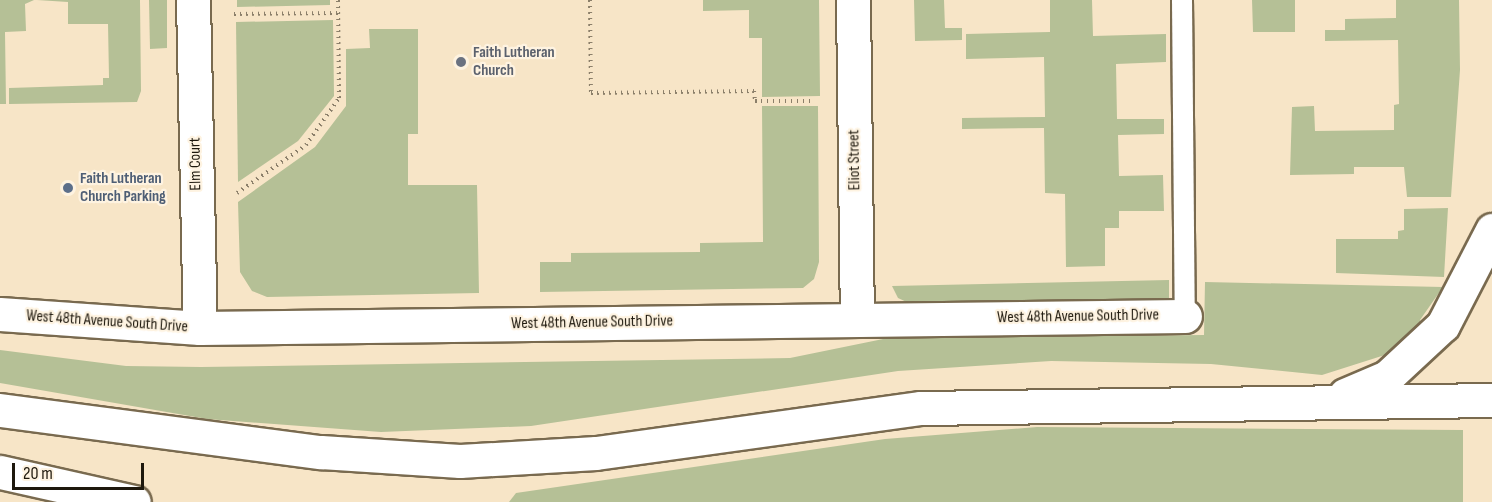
<!DOCTYPE html>
<style>
body{margin:0}
#map{position:relative;width:1492px;height:502px;overflow:hidden;background:#f7e5c7;font-family:"Sofia Sans Condensed",sans-serif}
div>[style]{position:absolute}
.green>*{inset:0;background:#b5c096}
.path>*{height:4px;margin-top:-2px;transform-origin:0;background:repeating-linear-gradient(90deg,#8b7f6a 0 1.5px,transparent 0 6px)}
.roads{filter:drop-shadow(2px 0 #796a4f) drop-shadow(-2px 0 #796a4f) drop-shadow(0 2px #796a4f) drop-shadow(0 -2px #796a4f)}
.lane>*{height:20px;margin:-10px;padding:0 10px;transform-origin:10px;border-radius:10px;background:#fff}
.street>*{height:33px;margin:-16.5px;padding:0 16.5px;transform-origin:16.5px;border-radius:16.5px;background:#fff}
.highway>*{height:33px;margin:-16.5px;padding:0 16.5px;transform-origin:16.5px;border-radius:16.5px;background:#fff}
.dots>*{width:16px;height:16px;translate:-50% -50%;box-sizing:border-box;border:3px solid #fef3e1;border-radius:50%}
span{translate:-50% -50%;white-space:nowrap;text-align:center;line-height:1.15;-webkit-text-stroke:4.5px #fef3e1;paint-order:stroke}
.worship-label{font-size:16px;color:#5b616d;font-weight:700}
.left{translate:0 -50%;text-align:left}
.street-label{font-size:16px;color:#1e180d}
.service-label{font-size:16px;color:#4e5e75;font-weight:700}
.scale{position:absolute;left:12px;top:463px;width:132px;height:27px;box-sizing:border-box;border:3px solid #1e180d;border-top:0;padding-left:8px;font-size:18px;line-height:21px;white-space:nowrap;color:#1e180d;-webkit-text-stroke:4px #fef3e1;paint-order:stroke}
</style>
<div id="map">
<div class="green">
<div style="clip-path:polygon(0 0,34px 0,25px 4px,26px 31px,5px 32px,6px 104px,0 104px)"></div>
<div style="clip-path:polygon(37px 0,140px 0,141px 91px,137px 102px,9px 104px,9px 88px,103px 85px,103px 78px,109px 78px,108px 24px,68px 24px,68px 2px)"></div>
<div style="clip-path:polygon(149px 0,167px 0,167px 48px,150px 49px)"></div>
<div style="clip-path:polygon(237px 0,330px 0,330px 5px,237px 7px)"></div>
<div style="clip-path:polygon(703px 0,819px 0,820px 96px,762px 97px,762px 38px,749px 38px,749px 10px,703px 11px)"></div>
<div style="clip-path:polygon(914px 0,944px 0,945px 28px,962px 28px,962px 40px,915px 41px)"></div>
<div style="clip-path:polygon(1050px 0,1092px 0,1093px 36px,1166px 34px,1166px 62px,1116px 64px,1117px 119px,1164px 119px,1164px 134px,1118px 135px,1119px 176px,1163px 175px,1164px 211px,1119px 211px,1119px 228px,1105px 228px,1105px 266px,1066px 267px,1065px 194px,1045px 193px,1044px 128px,962px 129px,962px 118px,1045px 117px,1044px 57px,966px 59px,966px 34px,1050px 32px)"></div>
<div style="clip-path:polygon(1252px 0,1295px 0,1295px 32px,1253px 32px)"></div>
<div style="clip-path:polygon(1396px 0,1459px 0,1460px 70px,1451px 197px,1407px 197px,1404px 167px,1354px 167px,1354px 174px,1290px 175px,1292px 107px,1314px 106px,1315px 131px,1394px 130px,1394px 105px,1399px 104px,1398px 40px,1325px 41px,1325px 30px,1345px 30px,1345px 19px,1396px 18px)"></div>
<div style="clip-path:polygon(333px 20px,334px 96px,298px 141px,238px 182px,236px 22px)"></div>
<div style="clip-path:polygon(369px 29px,418px 29px,418px 134px,408px 134px,408px 185px,477px 185px,479px 293px,267px 297px,252px 291px,240px 272px,238px 202px,315px 147px,346px 106px,346px 49px,370px 48px)"></div>
<div style="clip-path:polygon(762px 106px,818px 106px,819px 262px,814px 279px,803px 288px,540px 292px,540px 262px,571px 262px,571px 253px,700px 252px,700px 243px,763px 242px)"></div>
<div style="clip-path:polygon(1448px 208px,1444px 277px,1336px 273px,1336px 239px,1398px 239px,1398px 231px,1404px 230px,1404px 209px)"></div>
<div style="clip-path:polygon(1169px 280px,1169px 300px,913px 305px,898px 298px,892px 286px)"></div>
<div style="clip-path:polygon(1205px 282px,1443px 287px,1420px 320px,1423px 328px,1388px 354px,1322px 375px,1211px 364px,1051px 361px,898px 371px,531px 426px,381px 432px,207px 419px,0 383px,0 350px,126px 366px,201px 367px,790px 358px,888px 338px,1204px 335px)"></div>
<div style="clip-path:polygon(1037px 427px,1463px 430px,1463px 502px,509px 502px,516px 493px,885px 439px)"></div>
</div>
<div class="path">
<div style="left:590px;top:0;width:93px;rotate:89.4deg"></div>
<div style="left:591px;top:93px;width:163px;rotate:-0.7deg"></div>
<div style="left:754px;top:91px;width:10px;rotate:84deg"></div>
<div style="left:755px;top:101px;width:60px"></div>
<div style="left:234px;top:14px;width:104px;rotate:-0.6deg"></div>
<div style="left:237px;top:193px;width:84px;rotate:-34.8deg"></div>
<div style="left:306px;top:145px;width:57px;rotate:-54.9deg"></div>
<div style="left:339px;top:98px;width:98px;rotate:-90.6deg"></div>
</div>
<div class="roads">
<div class="lane">
<div style="left:1182px;top:0;width:316px;rotate:89.5deg"></div>
</div>
<div class="street">
<div style="left:193px;top:0;width:328px;rotate:88.8deg"></div>
<div style="left:853px;top:0;width:320px;rotate:89.3deg"></div>
<div style="left:0;top:314px;width:200px;rotate:4deg"></div>
<div style="left:200px;top:328px;width:985px;rotate:-0.7deg"></div>
</div>
<div class="highway">
<div style="left:1345px;top:395px;width:46px;rotate:-23.2deg"></div>
<div style="left:1387px;top:377px;width:76px;rotate:-42.9deg"></div>
<div style="left:1443px;top:325px;width:107px;rotate:-62.7deg"></div>
<div style="left:0;top:410px;width:324px;rotate:7.5deg"></div>
<div style="left:321px;top:452px;width:139px;rotate:3.7deg"></div>
<div style="left:460px;top:461px;width:136px;rotate:-3.4deg"></div>
<div style="left:596px;top:453px;width:328px;rotate:-7.9deg"></div>
<div style="left:921px;top:408px;width:571px;rotate:-0.8deg"></div>
<div style="left:0;top:472px;width:137px;rotate:12.6deg"></div>
</div>
</div>
<div class="dots">
<div style="left:461px;top:62px;background:#6b7280"></div>
<div style="left:68px;top:188px;background:#5c6f8a"></div>
</div>
<div class="worship-label">
<span class="left" style="left:473px;top:62px">Faith Lutheran<br>Church</span>
</div>
<div class="street-label">
<span style="left:855px;top:160px;rotate:-91deg">Eliot Street</span>
<span style="left:196px;top:164px;rotate:-91deg">Elm Court</span>
<span style="left:1078px;top:317px;rotate:-1deg">West 48th Avenue South Drive</span>
<span style="left:107px;top:322px;rotate:4deg">West 48th Avenue South Drive</span>
<span style="left:592px;top:323px;rotate:-1deg">West 48th Avenue South Drive</span>
</div>
<div class="service-label">
<span class="left" style="left:80px;top:188px">Faith Lutheran<br>Church Parking</span>
</div>
<div class="scale">20 m</div>
</div>
